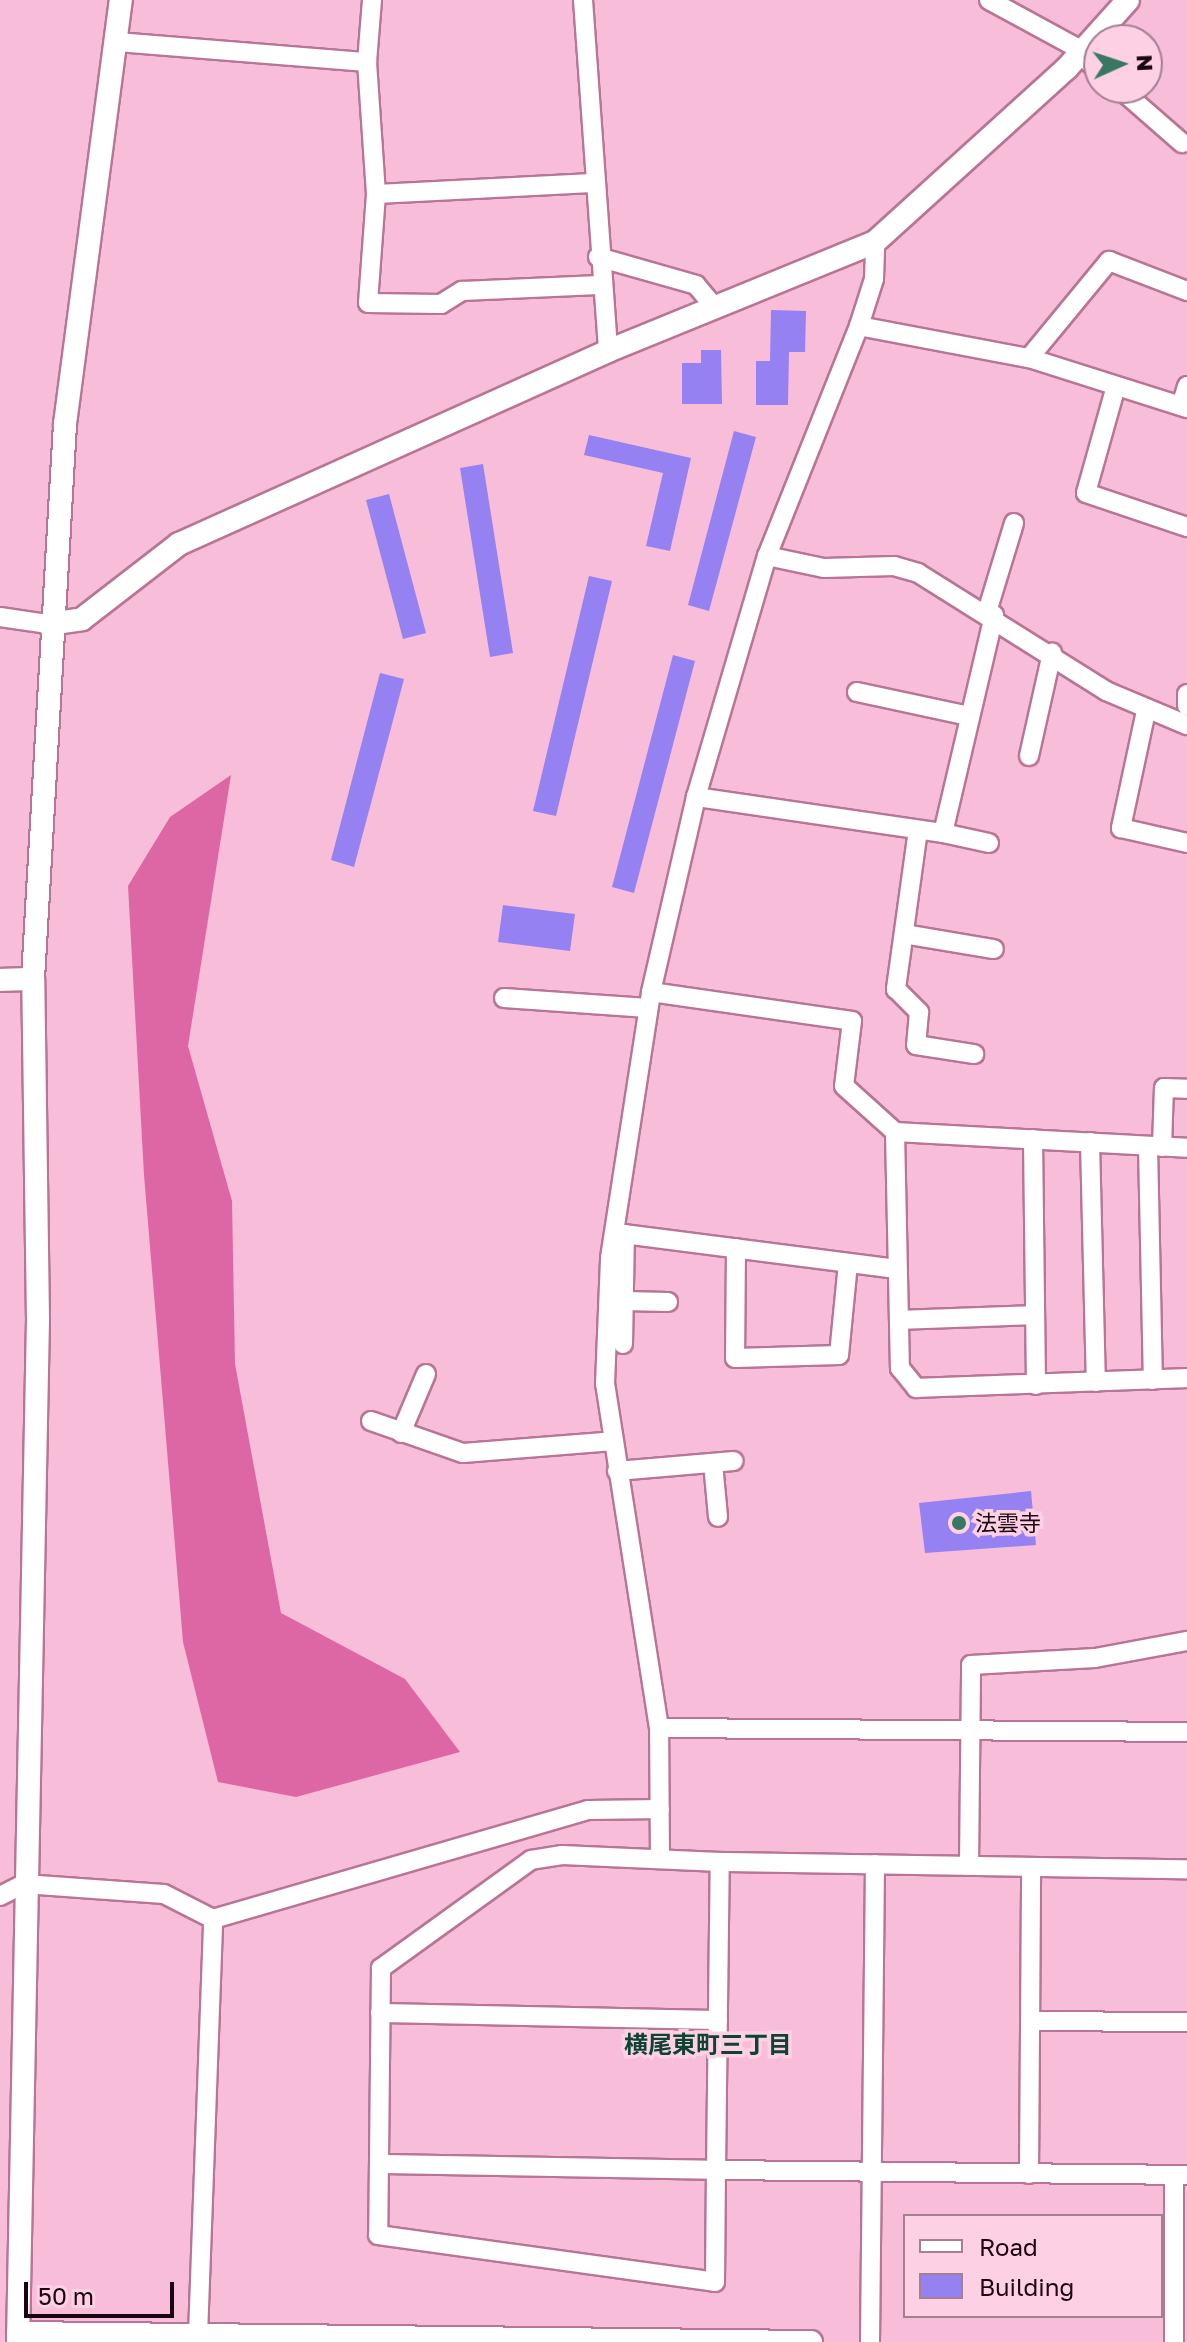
<!DOCTYPE html>
<meta charset="utf-8">
<style>
body{margin:0}
#map{position:relative;width:1187px;height:2342px;overflow:hidden;background:#f8bed9;font-family:"Golos Text","Noto Sans JP",sans-serif}
div>[style]{position:absolute}
.forest>*{inset:0;background:#dd67a5}
.building>*{inset:0;background:#9581f1}
.roads{filter:drop-shadow(2px 0 #b87595) drop-shadow(-2px 0 #b87595) drop-shadow(0 2px #b87595) drop-shadow(0 -2px #b87595)}
.minor>*{height:18px;margin:-9px;padding:0 9px;transform-origin:9px;border-radius:9px;background:#fff}
.tertiary>*{height:22px;margin:-11px;padding:0 11px;transform-origin:11px;border-radius:11px;background:#fff}
.dots>*{width:22px;height:22px;translate:-50% -50%;box-sizing:border-box;border:4px solid #fdd0e4;border-radius:50%}
span{translate:-50% -50%;white-space:nowrap;text-align:center;line-height:1.15;-webkit-text-stroke:7px #fdd0e4;paint-order:stroke}
.poi-label{font-size:22px;color:#1b0511}
.left{translate:0 -50%;text-align:left}
.neighbourhood-label{font-size:24px;color:#0e4233;font-weight:700}
.legend{position:absolute;left:903px;top:2214px;width:260px;height:104px;box-sizing:border-box;background:#fdd0e4;border:2px solid #a37f90;margin:0;padding:10px 14px;list-style:none;font-size:24px;color:#1b0511}
.legend li{display:flex;align-items:center;gap:16px;height:40px}
.legend b{width:40px;border:2px solid #a37f90}
.north{position:absolute;left:1083px;top:24px;width:80px;height:80px;box-sizing:border-box;background:#fdd0e4;border:2px solid #a37f90;border-radius:50%;rotate:87deg;font-size:22px;font-weight:700;line-height:32px;text-align:center;color:#1b0511}
.north::after{content:'';display:block;margin:auto;width:28px;height:36px;background:#3a7762;clip-path:polygon(50% 0,100% 100%,50% 72%,0 100%)}
.scale{position:absolute;left:24px;top:2282px;width:150px;height:36px;box-sizing:border-box;border:4px solid #1b0511;border-top:0;padding-left:10px;font-size:24px;line-height:28px;white-space:nowrap;color:#1b0511;-webkit-text-stroke:6px #fdd0e4;paint-order:stroke}
</style>
<div id="map">
<div class="forest">
<div style="clip-path:polygon(231px 775px,188px 1046px,232px 1201px,235px 1364px,281px 1613px,405px 1679px,460px 1752px,296px 1797px,218px 1782px,183px 1642px,144px 1175px,128px 886px,170px 817px)"></div>
</div>
<div class="building">
<div style="clip-path:polygon(771px 310px,806px 311px,805px 352px,789px 352px,788px 405px,756px 405px,756px 361px,770px 361px)"></div>
<div style="clip-path:polygon(701px 350px,721px 350px,722px 404px,682px 404px,682px 363px,701px 363px)"></div>
<div style="clip-path:polygon(734px 431px,756px 437px,709px 611px,688px 605px)"></div>
<div style="clip-path:polygon(589px 435px,691px 458px,670px 551px,646px 546px,663px 473px,584px 455px)"></div>
<div style="clip-path:polygon(483px 464px,513px 653px,490px 657px,460px 468px)"></div>
<div style="clip-path:polygon(389px 494px,426px 633px,403px 639px,366px 500px)"></div>
<div style="clip-path:polygon(589px 576px,612px 581px,556px 816px,533px 811px)"></div>
<div style="clip-path:polygon(673px 655px,695px 661px,634px 893px,612px 887px)"></div>
<div style="clip-path:polygon(380px 673px,404px 679px,354px 867px,331px 860px)"></div>
<div style="clip-path:polygon(503px 905px,575px 914px,570px 951px,498px 942px)"></div>
<div style="clip-path:polygon(1031px 1491px,1036px 1545px,925px 1553px,919px 1503px)"></div>
</div>
<div class="roads">
<div class="minor">
<div style="left:372px;top:0;width:62px;rotate:94.6deg"></div>
<div style="left:367px;top:62px;width:132px;rotate:86.1deg"></div>
<div style="left:376px;top:194px;width:109px;rotate:94.2deg"></div>
<div style="left:368px;top:303px;width:73px;rotate:0.8deg"></div>
<div style="left:441px;top:304px;width:25px;rotate:-32deg"></div>
<div style="left:462px;top:291px;width:137px;rotate:-2.5deg"></div>
<div style="left:583px;top:0;width:352px;rotate:85.9deg"></div>
<div style="left:989px;top:0;width:107px;rotate:28.5deg"></div>
<div style="left:117px;top:42px;width:251px;rotate:4.6deg"></div>
<div style="left:1080px;top:54px;width:25px;rotate:42deg"></div>
<div style="left:1119px;top:88px;width:84px;rotate:41.1deg"></div>
<div style="left:376px;top:194px;width:217px;rotate:-2.9deg"></div>
<div style="left:598px;top:257px;width:102px;rotate:15.9deg"></div>
<div style="left:696px;top:285px;width:30px;rotate:50deg"></div>
<div style="left:859px;top:326px;width:173px;rotate:10.7deg"></div>
<div style="left:1029px;top:358px;width:166px;rotate:17.6deg"></div>
<div style="left:1029px;top:358px;width:126px;rotate:-50.5deg"></div>
<div style="left:1109px;top:261px;width:84px;rotate:21deg"></div>
<div style="left:1116px;top:386px;width:111px;rotate:105.7deg"></div>
<div style="left:1086px;top:493px;width:107px;rotate:18.6deg"></div>
<div style="left:1181px;top:406px;width:21px;rotate:-73deg"></div>
<div style="left:767px;top:556px;width:58px;rotate:11.9deg"></div>
<div style="left:824px;top:568px;width:70px;rotate:-1.6deg"></div>
<div style="left:894px;top:566px;width:25px;rotate:16deg"></div>
<div style="left:918px;top:573px;width:222px;rotate:32.1deg"></div>
<div style="left:1106px;top:691px;width:88px;rotate:22.8deg"></div>
<div style="left:987px;top:612px;width:93px;rotate:-73.1deg"></div>
<div style="left:0;top:617px;width:49px;rotate:8.3deg"></div>
<div style="left:857px;top:692px;width:115px;rotate:12.1deg"></div>
<div style="left:1187px;top:694px;width:12px;rotate:90deg"></div>
<div style="left:1146px;top:711px;width:120px;rotate:102.1deg"></div>
<div style="left:1121px;top:828px;width:68px;rotate:12.8deg"></div>
<div style="left:1029px;top:756px;width:106px;rotate:-77.4deg"></div>
<div style="left:696px;top:797px;width:250px;rotate:8.3deg"></div>
<div style="left:943px;top:833px;width:224px;rotate:-76.8deg"></div>
<div style="left:918px;top:830px;width:161px;rotate:97.9deg"></div>
<div style="left:896px;top:989px;width:33px;rotate:45deg"></div>
<div style="left:919px;top:1012px;width:33px;rotate:95deg"></div>
<div style="left:916px;top:1045px;width:59px;rotate:8.8deg"></div>
<div style="left:943px;top:833px;width:47px;rotate:12.3deg"></div>
<div style="left:904px;top:934px;width:91px;rotate:9.5deg"></div>
<div style="left:651px;top:992px;width:203px;rotate:8.2deg"></div>
<div style="left:852px;top:1021px;width:65px;rotate:97deg"></div>
<div style="left:844px;top:1086px;width:69px;rotate:42deg"></div>
<div style="left:895px;top:1132px;width:292px;rotate:3.1deg"></div>
<div style="left:504px;top:998px;width:144px;rotate:4deg"></div>
<div style="left:895px;top:1132px;width:236px;rotate:88.8deg"></div>
<div style="left:900px;top:1368px;width:26px;rotate:51deg"></div>
<div style="left:916px;top:1388px;width:271px;rotate:-2.1deg"></div>
<div style="left:1033px;top:1139px;width:246px;rotate:89.3deg"></div>
<div style="left:1090px;top:1142px;width:240px;rotate:88.6deg"></div>
<div style="left:1148px;top:1146px;width:234px;rotate:88.8deg"></div>
<div style="left:1162px;top:1147px;width:59px;rotate:-88.1deg"></div>
<div style="left:1164px;top:1088px;width:23px;rotate:2deg"></div>
<div style="left:616px;top:1233px;width:283px;rotate:7.3deg"></div>
<div style="left:736px;top:1248px;width:110px;rotate:90.5deg"></div>
<div style="left:735px;top:1358px;width:104px;rotate:-1.7deg"></div>
<div style="left:839px;top:1355px;width:92px;rotate:-84.4deg"></div>
<div style="left:624px;top:1301px;width:44px;rotate:1.3deg"></div>
<div style="left:899px;top:1320px;width:136px;rotate:-2.1deg"></div>
<div style="left:623px;top:1344px;width:110px;rotate:-89deg"></div>
<div style="left:371px;top:1421px;width:97px;rotate:19.2deg"></div>
<div style="left:463px;top:1453px;width:151px;rotate:-4.5deg"></div>
<div style="left:401px;top:1433px;width:64px;rotate:-67deg"></div>
<div style="left:713px;top:1463px;width:54px;rotate:84.7deg"></div>
<div style="left:617px;top:1471px;width:117px;rotate:-4.9deg"></div>
<div style="left:659px;top:1728px;width:528px;rotate:0.43deg"></div>
<div style="left:660px;top:1859px;width:131px;rotate:-90.4deg"></div>
<div style="left:659px;top:1728px;width:348px;rotate:-98.9deg"></div>
<div style="left:605px;top:1384px;width:126px;rotate:-87.7deg"></div>
<div style="left:610px;top:1258px;width:269px;rotate:-81.2deg"></div>
<div style="left:651px;top:992px;width:200px;rotate:-77deg"></div>
<div style="left:696px;top:797px;width:251px;rotate:-73.6deg"></div>
<div style="left:767px;top:556px;width:248px;rotate:-68.2deg"></div>
<div style="left:859px;top:326px;width:49px;rotate:-72.3deg"></div>
<div style="left:874px;top:279px;width:37px;rotate:-88deg"></div>
<div style="left:720px;top:1862px;width:467px;rotate:0.9deg"></div>
<div style="left:969px;top:1866px;width:201px;rotate:-89.4deg"></div>
<div style="left:971px;top:1665px;width:124px;rotate:-3.2deg"></div>
<div style="left:1095px;top:1658px;width:94px;rotate:-10.5deg"></div>
<div style="left:0;top:1896px;width:27px;rotate:-27deg"></div>
<div style="left:24px;top:1884px;width:140px;rotate:4.1deg"></div>
<div style="left:164px;top:1894px;width:55px;rotate:27deg"></div>
<div style="left:213px;top:1919px;width:391px;rotate:-16.2deg"></div>
<div style="left:589px;top:1810px;width:71px;rotate:-0.8deg"></div>
<div style="left:380px;top:2013px;width:338px;rotate:1.2deg"></div>
<div style="left:1030px;top:2021px;width:157px;rotate:0.4deg"></div>
<div style="left:379px;top:2164px;width:337px;rotate:1deg"></div>
<div style="left:716px;top:2170px;width:308px;rotate:-89.3deg"></div>
<div style="left:720px;top:1862px;width:158px;rotate:-177.5deg"></div>
<div style="left:562px;top:1855px;width:31px;rotate:171deg"></div>
<div style="left:531px;top:1860px;width:185px;rotate:144.2deg"></div>
<div style="left:381px;top:1968px;width:267px;rotate:90.6deg"></div>
<div style="left:378px;top:2235px;width:340px;rotate:7.9deg"></div>
<div style="left:715px;top:2282px;width:112px;rotate:-89.5deg"></div>
<div style="left:716px;top:2170px;width:471px;rotate:0.6deg"></div>
<div style="left:1029px;top:2174px;width:307px;rotate:-89.6deg"></div>
<div style="left:1174px;top:2175px;width:167px;rotate:90deg"></div>
<div style="left:198px;top:2335px;width:416px;rotate:-87.9deg"></div>
<div style="left:870px;top:2342px;width:478px;rotate:-89.4deg"></div>
</div>
<div class="tertiary">
<div style="left:48px;top:624px;width:34px;rotate:-8deg"></div>
<div style="left:82px;top:619px;width:123px;rotate:-37.7deg"></div>
<div style="left:179px;top:544px;width:470px;rotate:-24.2deg"></div>
<div style="left:608px;top:351px;width:288px;rotate:-22.2deg"></div>
<div style="left:875px;top:242px;width:259px;rotate:-42.2deg"></div>
<div style="left:1067px;top:68px;width:91px;rotate:-48.1deg"></div>
<div style="left:0;top:980px;width:33px;rotate:-2deg"></div>
<div style="left:18px;top:2333px;width:793px;rotate:0.65deg"></div>
<div style="left:18px;top:2342px;width:1022px;rotate:-88.88deg"></div>
<div style="left:38px;top:1320px;width:341px;rotate:-90.8deg"></div>
<div style="left:33px;top:979px;width:556px;rotate:-86.7deg"></div>
<div style="left:65px;top:424px;width:428px;rotate:-82.5deg"></div>
</div>
</div>
<div class="dots">
<div style="left:959px;top:1523px;background:#3a7762"></div>
</div>
<div class="poi-label">
<span class="left" style="left:975px;top:1523px">法雲寺</span>
</div>
<div class="neighbourhood-label">
<span style="left:708px;top:2044px">横尾東町三丁目</span>
</div>
<ul class="legend">
<li><b style="height:10px;background:#fff"></b>Road</li>
<li><b style="height:22px;background:#9581f1"></b>Building</li>
</ul>
<div class="north">N</div>
<div class="scale">50 m</div>
</div>
